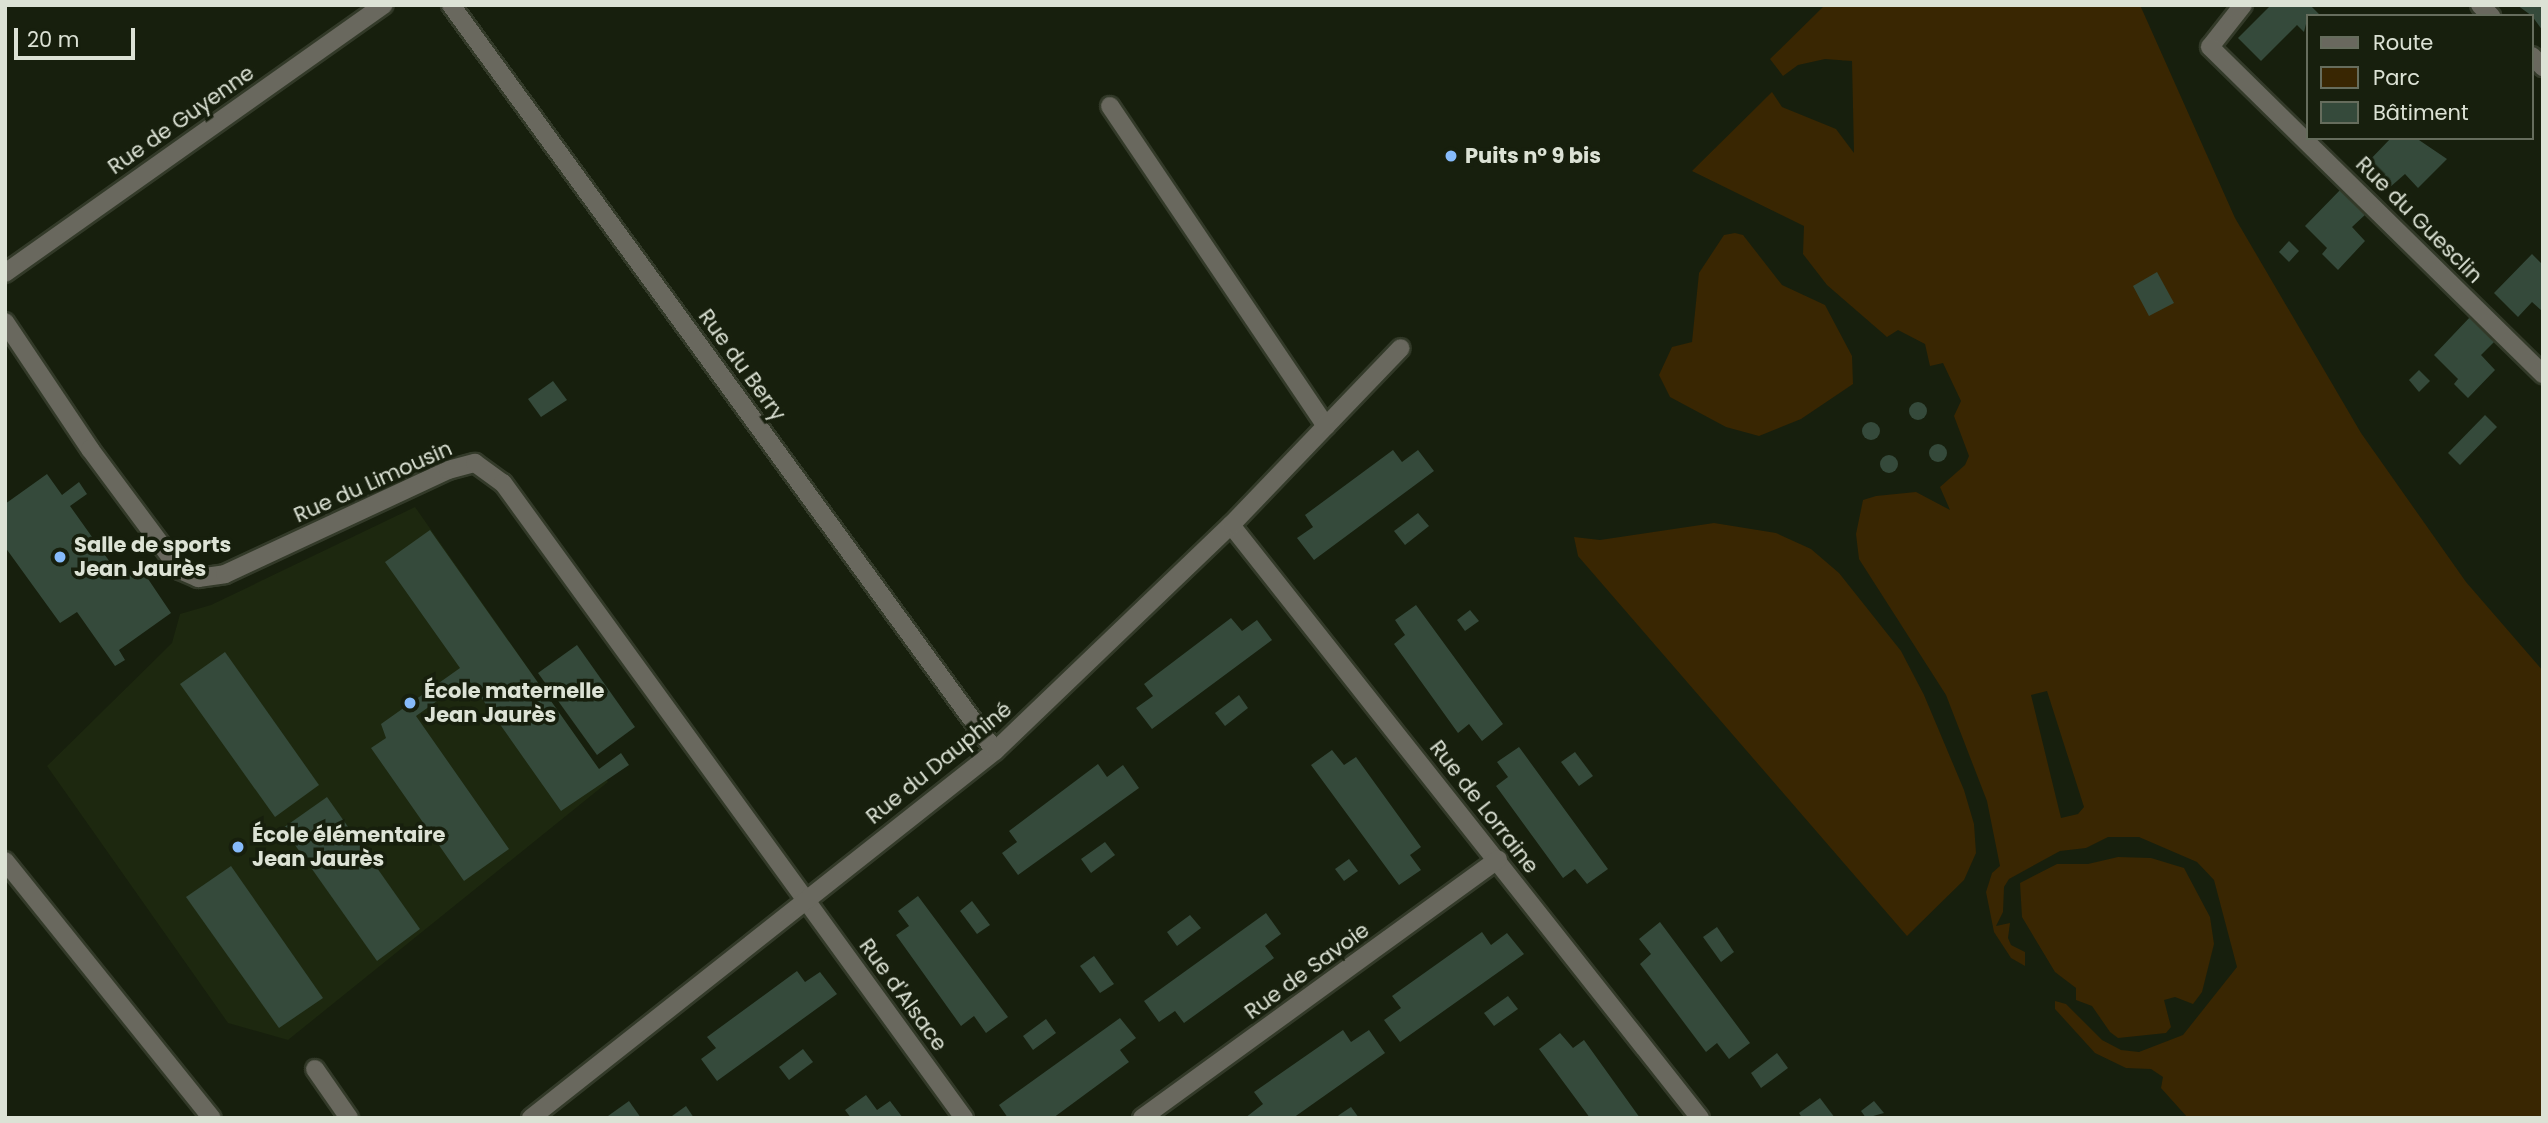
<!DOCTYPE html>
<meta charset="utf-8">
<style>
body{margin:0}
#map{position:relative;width:2548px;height:1123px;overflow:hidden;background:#171f0d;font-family:Poppins,sans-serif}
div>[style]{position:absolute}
.built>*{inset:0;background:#1d280f}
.green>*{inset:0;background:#392602}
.building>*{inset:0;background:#354a3b}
.round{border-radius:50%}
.roads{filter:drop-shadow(2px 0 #333a29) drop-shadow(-2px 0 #333a29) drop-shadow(0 2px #333a29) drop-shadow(0 -2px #333a29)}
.minor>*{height:18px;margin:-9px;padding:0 9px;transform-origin:9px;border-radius:9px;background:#69685e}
.dots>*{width:19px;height:19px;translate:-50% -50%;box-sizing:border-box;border:4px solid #171f0d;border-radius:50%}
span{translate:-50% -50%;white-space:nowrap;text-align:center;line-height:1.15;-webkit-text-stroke:7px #171f0d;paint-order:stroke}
.street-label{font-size:21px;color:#dce2d5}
.poi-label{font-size:21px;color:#dce2d5;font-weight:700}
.left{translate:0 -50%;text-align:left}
.frame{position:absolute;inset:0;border:7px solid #dce2d5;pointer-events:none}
.legend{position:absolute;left:2306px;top:14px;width:228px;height:126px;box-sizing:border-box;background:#171f0d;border:2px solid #666d5d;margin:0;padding:9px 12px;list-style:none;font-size:21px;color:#dce2d5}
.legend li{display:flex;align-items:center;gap:14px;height:35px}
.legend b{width:35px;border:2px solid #666d5d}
.scale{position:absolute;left:14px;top:28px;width:121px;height:32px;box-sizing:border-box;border:4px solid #dce2d5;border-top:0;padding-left:9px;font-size:21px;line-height:24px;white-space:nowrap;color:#dce2d5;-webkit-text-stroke:5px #171f0d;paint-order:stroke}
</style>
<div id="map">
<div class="built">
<div style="clip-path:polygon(415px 507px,608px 782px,288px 1040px,228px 1023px,47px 766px,172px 643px,180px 614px,211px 605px)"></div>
</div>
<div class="green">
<div style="clip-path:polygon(evenodd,1825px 5px,2140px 5px,2235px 218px,2361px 433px,2466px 582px,2543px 671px,2543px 1118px,2188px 1118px,2161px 1088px,2163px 1077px,2151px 1069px,2126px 1068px,2095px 1053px,2055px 1009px,2055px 1001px,2066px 1004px,2102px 1040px,2121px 1050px,2139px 1052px,2183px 1035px,2237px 967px,2214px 880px,2197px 862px,2139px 837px,2108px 837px,2086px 848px,2060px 851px,2009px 879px,2004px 887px,2003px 912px,1996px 926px,2010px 923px,2008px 938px,2011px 945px,2025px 952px,2025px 966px,2011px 958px,1994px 932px,1986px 892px,1992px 873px,2000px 866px,1987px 801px,1946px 695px,1859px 559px,1856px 534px,1863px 500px,1876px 496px,1916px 492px,1950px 510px,1940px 487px,1965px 465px,1969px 456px,1954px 416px,1961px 401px,1943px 363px,1930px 366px,1925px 344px,1898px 330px,1887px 337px,1827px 285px,1803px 254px,1804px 226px,1692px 171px,1772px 92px,1782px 107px,1836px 129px,1854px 153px,1852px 61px,1825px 59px,1798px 65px,1783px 76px,1770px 59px,1825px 5px,2047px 691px,2084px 807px,2078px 814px,2061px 818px,2031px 695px,2047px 691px)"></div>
<div style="clip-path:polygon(1735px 233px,1743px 235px,1782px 285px,1825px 305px,1852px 356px,1853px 384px,1801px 419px,1759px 436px,1726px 427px,1670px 397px,1659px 375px,1672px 347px,1692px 342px,1699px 273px,1724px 235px)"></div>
<div style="clip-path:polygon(1714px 523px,1776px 533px,1811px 549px,1839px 573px,1901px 651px,1924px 695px,1964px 790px,1974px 824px,1976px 853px,1964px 880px,1907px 936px,1578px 556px,1574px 537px,1600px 540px)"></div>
<div style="clip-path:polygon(2118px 857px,2151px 858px,2184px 868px,2210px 917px,2214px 944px,2202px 992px,2193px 1004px,2175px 997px,2164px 1000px,2171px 1027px,2166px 1033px,2118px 1038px,2110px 1032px,2092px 1006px,2076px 1000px,2076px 988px,2055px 972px,2022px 917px,2020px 883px,2057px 864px,2088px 864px)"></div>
</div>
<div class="building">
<div style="clip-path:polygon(2271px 5px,2310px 5px,2321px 16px,2308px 16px,2304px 32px,2297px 25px,2261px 61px,2238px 38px)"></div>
<div style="clip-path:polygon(2517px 5px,2543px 5px,2543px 31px,2532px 16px)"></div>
<div style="clip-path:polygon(2391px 138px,2416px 138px,2447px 159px,2418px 188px,2405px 174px,2389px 188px,2365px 165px)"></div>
<div style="clip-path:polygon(2342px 188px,2367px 213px,2352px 227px,2365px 241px,2338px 270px,2322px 254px,2327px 248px,2305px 226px)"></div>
<div style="clip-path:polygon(2289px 241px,2299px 251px,2289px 262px,2279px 252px)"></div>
<div style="clip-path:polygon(2532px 254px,2543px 265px,2543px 312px,2532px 302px,2518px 317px,2494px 293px)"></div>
<div style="clip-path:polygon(2157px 272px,2174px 303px,2149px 316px,2133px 286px)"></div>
<div style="clip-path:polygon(2471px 316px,2496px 340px,2481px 355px,2495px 370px,2468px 398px,2454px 384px,2458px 379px,2434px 355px)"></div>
<div style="clip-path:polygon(2419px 370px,2430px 381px,2419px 392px,2409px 380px)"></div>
<div style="clip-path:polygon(553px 381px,567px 400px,541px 417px,528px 399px)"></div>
<div class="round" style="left:1909px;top:402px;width:18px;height:18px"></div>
<div style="clip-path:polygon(2485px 415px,2497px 427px,2460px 465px,2448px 453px)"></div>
<div class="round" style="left:1862px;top:422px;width:18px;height:18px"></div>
<div class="round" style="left:1929px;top:444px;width:18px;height:18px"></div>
<div style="clip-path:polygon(1393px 450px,1402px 462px,1418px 450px,1434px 471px,1314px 560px,1297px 538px,1313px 527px,1305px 515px)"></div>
<div class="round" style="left:1880px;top:455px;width:18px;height:18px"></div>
<div style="clip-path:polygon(47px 474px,62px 495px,79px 482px,87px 494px,70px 506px,122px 579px,140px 567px,171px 613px,119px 650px,125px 660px,115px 666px,77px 612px,60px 623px,5px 547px,5px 504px)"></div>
<div style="clip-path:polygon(1418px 513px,1429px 526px,1405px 545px,1394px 531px)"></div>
<div style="clip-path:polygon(430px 530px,599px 769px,621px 753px,629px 765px,561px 811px,468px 679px,416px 716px,509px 849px,464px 881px,371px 748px,386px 738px,381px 724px,460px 668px,385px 562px)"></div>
<div style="clip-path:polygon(1416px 605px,1503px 724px,1482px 741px,1469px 724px,1458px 733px,1394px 644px,1405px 635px,1395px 620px)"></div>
<div style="clip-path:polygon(1470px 610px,1479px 621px,1465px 631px,1457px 620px)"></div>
<div style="clip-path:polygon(1231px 618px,1242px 631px,1257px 620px,1272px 640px,1152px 729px,1136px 708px,1153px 696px,1144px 684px)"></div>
<div style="clip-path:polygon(577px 645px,635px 727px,597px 755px,538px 673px)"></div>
<div style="clip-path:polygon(225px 652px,319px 785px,275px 817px,180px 684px)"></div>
<div style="clip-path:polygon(1239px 695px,1248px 708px,1225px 726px,1215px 713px)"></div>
<div style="clip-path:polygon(1519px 747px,1608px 869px,1587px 884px,1575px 869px,1563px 878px,1496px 786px,1508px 777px,1497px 762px)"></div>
<div style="clip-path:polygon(1332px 750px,1344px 765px,1356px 757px,1421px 847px,1410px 855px,1421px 870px,1399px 885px,1311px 765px)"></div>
<div style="clip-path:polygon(1575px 752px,1593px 776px,1579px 786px,1561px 762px)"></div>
<div style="clip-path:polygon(1098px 764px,1107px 777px,1123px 765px,1139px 788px,1018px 875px,1002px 853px,1017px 842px,1009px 831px)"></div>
<div style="clip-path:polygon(327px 797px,420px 929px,377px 961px,283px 828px)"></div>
<div style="clip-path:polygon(1105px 842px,1115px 855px,1091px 873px,1081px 859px)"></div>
<div style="clip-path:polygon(1349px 859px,1358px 871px,1344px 881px,1335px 869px)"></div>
<div style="clip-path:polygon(231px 866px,323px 998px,279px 1028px,186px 897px)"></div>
<div style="clip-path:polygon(918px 896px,1008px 1017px,986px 1033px,974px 1016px,961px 1026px,896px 935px,909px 926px,898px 911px)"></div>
<div style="clip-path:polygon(972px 901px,990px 925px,977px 934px,960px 911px)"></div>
<div style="clip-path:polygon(1266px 913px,1281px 934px,1265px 946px,1274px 958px,1184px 1023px,1175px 1011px,1159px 1022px,1144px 1001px)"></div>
<div style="clip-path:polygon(1190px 915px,1201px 928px,1177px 946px,1167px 932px)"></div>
<div style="clip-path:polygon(1660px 922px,1750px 1043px,1729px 1059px,1717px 1043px,1706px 1052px,1640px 964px,1651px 954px,1639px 939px)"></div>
<div style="clip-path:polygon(1717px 927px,1734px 952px,1721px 962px,1703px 937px)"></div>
<div style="clip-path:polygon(1482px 932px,1491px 945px,1507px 933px,1524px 954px,1400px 1042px,1384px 1020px,1401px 1008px,1392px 996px)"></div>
<div style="clip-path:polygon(1094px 956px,1114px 984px,1100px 993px,1080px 966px)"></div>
<div style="clip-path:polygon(797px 971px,805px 982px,820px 972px,837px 994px,717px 1081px,701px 1059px,716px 1048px,707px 1037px)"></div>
<div style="clip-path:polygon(1508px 996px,1518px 1009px,1494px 1026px,1484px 1013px)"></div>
<div style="clip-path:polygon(1120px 1018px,1136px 1038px,1120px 1050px,1129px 1062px,1053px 1118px,1008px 1118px,999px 1105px)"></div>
<div style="clip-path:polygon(1046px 1019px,1056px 1033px,1033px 1050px,1023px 1036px)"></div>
<div style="clip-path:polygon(1343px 1030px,1351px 1042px,1369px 1030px,1385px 1053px,1293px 1118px,1245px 1118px,1263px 1104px,1254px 1092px)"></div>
<div style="clip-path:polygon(1560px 1033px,1573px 1048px,1584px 1040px,1640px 1118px,1590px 1118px,1539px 1049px)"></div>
<div style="clip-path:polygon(803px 1049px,813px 1062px,789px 1080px,779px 1067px)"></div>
<div style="clip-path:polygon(1777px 1053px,1788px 1068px,1761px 1088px,1751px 1073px)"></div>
<div style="clip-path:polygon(866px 1095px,877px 1110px,890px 1101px,903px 1118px,851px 1118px,845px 1110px)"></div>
<div style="clip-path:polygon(1820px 1098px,1835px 1118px,1802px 1118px,1799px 1113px)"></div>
<div style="clip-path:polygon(629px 1101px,641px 1118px,609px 1118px,608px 1116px)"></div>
<div style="clip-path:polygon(1874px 1101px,1884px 1113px,1866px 1118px,1861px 1111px)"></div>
<div style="clip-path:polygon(686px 1106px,694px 1118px,673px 1118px,672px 1116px)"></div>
<div style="clip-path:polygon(1351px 1107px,1359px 1118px,1336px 1118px,1339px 1115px)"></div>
</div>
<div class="roads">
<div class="minor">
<div style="left:451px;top:5px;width:923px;rotate:53.9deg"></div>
<div style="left:2243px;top:5px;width:53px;rotate:128.2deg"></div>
<div style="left:2210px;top:47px;width:467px;rotate:44.5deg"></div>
<div style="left:2480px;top:5px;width:16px;rotate:45deg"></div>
<div style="left:2532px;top:56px;width:16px;rotate:45deg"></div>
<div style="left:1110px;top:106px;width:386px;rotate:56deg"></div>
<div style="left:5px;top:273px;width:464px;rotate:-35.3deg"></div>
<div style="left:5px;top:322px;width:153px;rotate:56.2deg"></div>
<div style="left:90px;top:449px;width:151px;rotate:53.4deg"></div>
<div style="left:180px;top:570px;width:20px;rotate:24deg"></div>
<div style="left:198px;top:578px;width:27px;rotate:-8deg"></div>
<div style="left:225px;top:574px;width:246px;rotate:-25deg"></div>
<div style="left:448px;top:470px;width:28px;rotate:-15deg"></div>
<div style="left:475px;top:463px;width:34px;rotate:36deg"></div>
<div style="left:503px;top:483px;width:785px;rotate:54.02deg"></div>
<div style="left:1231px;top:525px;width:756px;rotate:51.66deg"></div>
<div style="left:5px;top:861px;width:330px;rotate:51.2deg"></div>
<div style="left:315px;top:1069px;width:60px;rotate:55.2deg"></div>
<div style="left:531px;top:1118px;width:592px;rotate:-38.34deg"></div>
<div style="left:995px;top:751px;width:327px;rotate:-43.8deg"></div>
<div style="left:1231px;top:525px;width:245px;rotate:-46.2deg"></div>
<div style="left:1142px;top:1118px;width:440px;rotate:-36deg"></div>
</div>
</div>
<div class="dots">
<div style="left:1451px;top:156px;background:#86bbfb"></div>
<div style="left:60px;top:557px;background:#86bbfb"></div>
<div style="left:410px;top:703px;background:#86bbfb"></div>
<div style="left:238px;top:847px;background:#86bbfb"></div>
</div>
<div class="street-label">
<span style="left:181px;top:120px;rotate:-35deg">Rue de Guyenne</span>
<span style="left:2419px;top:220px;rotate:45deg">Rue du Guesclin</span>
<span style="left:742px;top:365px;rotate:54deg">Rue du Berry</span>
<span style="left:373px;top:482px;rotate:-24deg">Rue du Limousin</span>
<span style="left:939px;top:763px;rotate:-39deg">Rue du Dauphiné</span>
<span style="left:1484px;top:807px;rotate:52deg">Rue de Lorraine</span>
<span style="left:1307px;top:971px;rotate:-36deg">Rue de Savoie</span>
<span style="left:903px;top:995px;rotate:54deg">Rue d'Alsace</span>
</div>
<div class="poi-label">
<span class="left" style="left:1465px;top:156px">Puits n° 9 bis</span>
<span class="left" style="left:74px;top:557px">Salle de sports<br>Jean Jaurès</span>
<span class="left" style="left:424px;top:703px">École maternelle<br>Jean Jaurès</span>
<span class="left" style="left:252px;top:847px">École élémentaire<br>Jean Jaurès</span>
</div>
<div class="frame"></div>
<ul class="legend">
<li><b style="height:9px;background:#69685e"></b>Route</li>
<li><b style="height:19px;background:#392602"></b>Parc</li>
<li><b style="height:19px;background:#354a3b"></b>Bâtiment</li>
</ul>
<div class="scale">20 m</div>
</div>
